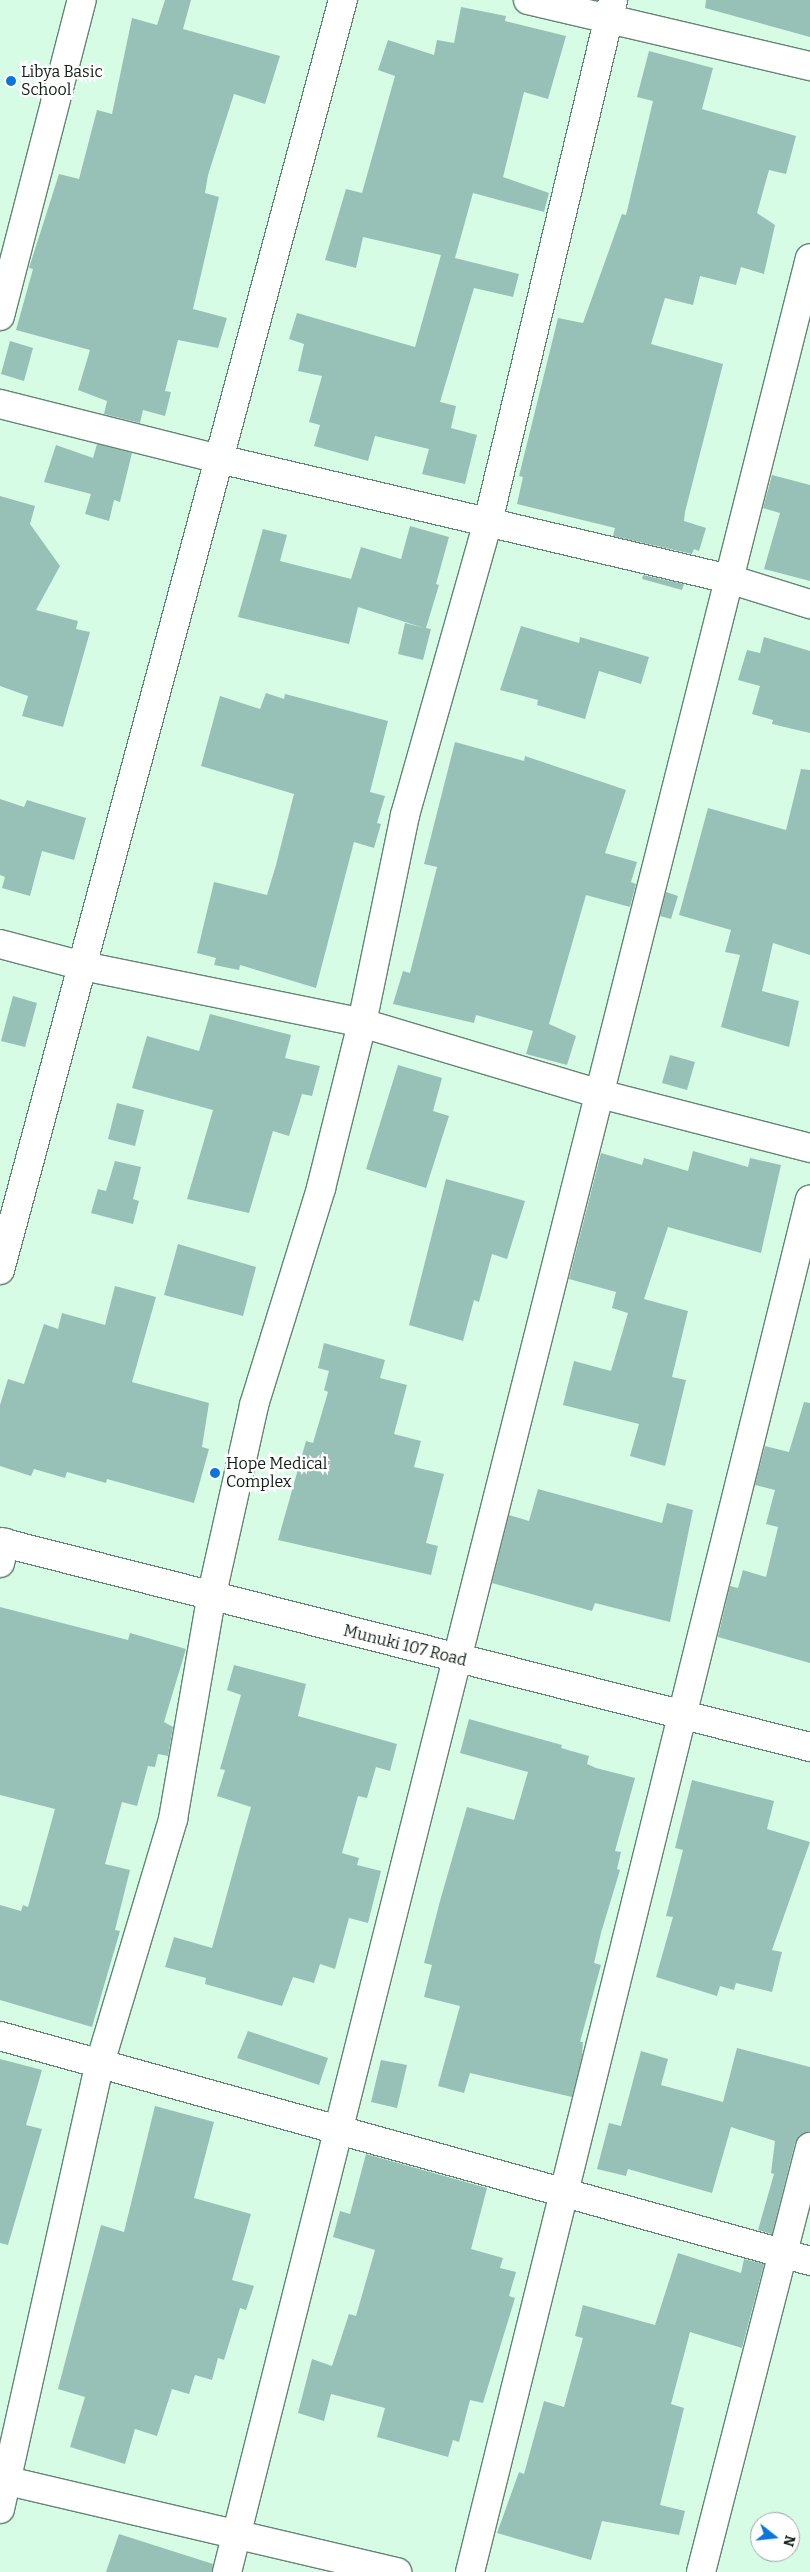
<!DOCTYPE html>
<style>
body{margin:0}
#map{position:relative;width:810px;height:2572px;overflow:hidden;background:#d7fce6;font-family:Bitter,serif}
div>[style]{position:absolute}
.building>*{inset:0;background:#97c1b7}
.roads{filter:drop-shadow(1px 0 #648573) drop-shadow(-1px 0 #648573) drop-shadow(0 1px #648573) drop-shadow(0 -1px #648573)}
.minor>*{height:28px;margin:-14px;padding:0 14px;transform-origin:14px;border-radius:14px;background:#fff}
.tertiary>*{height:28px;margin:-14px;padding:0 14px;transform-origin:14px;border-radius:14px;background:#fff}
.dots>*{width:14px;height:14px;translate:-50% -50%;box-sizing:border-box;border:2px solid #fff;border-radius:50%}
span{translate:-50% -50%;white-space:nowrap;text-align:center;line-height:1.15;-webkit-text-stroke:4.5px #fff;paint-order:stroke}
.poi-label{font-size:16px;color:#121f17}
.left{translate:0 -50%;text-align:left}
.street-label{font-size:16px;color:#121f17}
.north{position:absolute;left:750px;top:2512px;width:50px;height:50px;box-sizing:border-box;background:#fff;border:1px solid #a0a5a2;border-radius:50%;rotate:106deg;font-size:14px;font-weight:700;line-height:20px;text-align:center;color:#121f17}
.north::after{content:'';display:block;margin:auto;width:18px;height:22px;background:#0a75dd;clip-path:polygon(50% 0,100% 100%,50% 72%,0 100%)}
</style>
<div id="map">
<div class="building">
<div style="clip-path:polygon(165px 0,191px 0,183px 29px,280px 56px,265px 104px,234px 94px,208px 175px,205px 193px,219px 197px,193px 309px,227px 318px,218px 348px,178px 340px,165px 391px,171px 392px,165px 416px,143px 410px,140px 423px,104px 414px,107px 401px,78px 390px,90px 350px,16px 330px,33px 269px,29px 268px,59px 174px,79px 179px,97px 110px,112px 114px,132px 18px,157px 25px)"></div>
<div style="clip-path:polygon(706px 0,810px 0,810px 37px,705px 8px)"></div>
<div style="clip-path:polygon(461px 7px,506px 16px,505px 21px,566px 36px,548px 99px,524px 92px,503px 177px,549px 193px,544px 212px,473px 193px,455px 258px,519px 274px,513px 297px,474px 288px,440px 402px,456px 406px,451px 428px,477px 435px,465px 484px,422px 474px,429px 449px,375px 436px,368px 461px,314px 446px,320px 425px,309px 422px,322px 376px,298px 371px,304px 344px,289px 339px,297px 313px,415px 347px,441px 255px,363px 237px,356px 268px,325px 260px,346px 189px,362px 193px,395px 76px,378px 70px,388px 40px,434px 55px,437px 40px,454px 43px)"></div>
<div style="clip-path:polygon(649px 51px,713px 68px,702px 109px,796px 136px,786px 174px,769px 170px,757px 213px,775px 225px,764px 274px,741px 267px,736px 285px,700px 276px,693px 305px,665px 298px,651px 344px,723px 364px,685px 512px,684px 521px,706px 528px,699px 551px,694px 549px,692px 554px,613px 536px,615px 528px,517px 504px,523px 477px,519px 476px,558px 318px,583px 323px,622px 214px,626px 215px,653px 101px,637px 97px)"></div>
<div style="clip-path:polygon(10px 341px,33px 348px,24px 381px,1px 374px)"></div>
<div style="clip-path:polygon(97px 444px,132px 453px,120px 502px,114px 500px,109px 521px,85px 514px,91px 494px,44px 482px,56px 445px,93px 458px)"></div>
<div style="clip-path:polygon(772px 475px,810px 485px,810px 581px,764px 569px,780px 513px,763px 508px)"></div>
<div style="clip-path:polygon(0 496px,35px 506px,30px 524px,60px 566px,36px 610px,78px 621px,76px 629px,90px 632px,63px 727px,22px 716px,28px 696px,0 686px)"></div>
<div style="clip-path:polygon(410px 526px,449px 537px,436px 584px,439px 585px,426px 628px,431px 629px,423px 660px,398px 654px,405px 623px,424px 628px,358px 607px,349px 644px,238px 617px,263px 529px,287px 535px,280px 561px,351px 579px,361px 547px,401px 559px)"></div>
<div style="clip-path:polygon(643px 575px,684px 584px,682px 590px,642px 579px)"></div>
<div style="clip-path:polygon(521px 626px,579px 643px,580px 637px,649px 657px,641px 684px,599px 671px,585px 719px,537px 705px,538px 700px,500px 690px)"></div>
<div style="clip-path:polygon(764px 637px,810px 651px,810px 733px,772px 724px,773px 720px,752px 714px,760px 686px,738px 680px,747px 650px,760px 653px)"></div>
<div style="clip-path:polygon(266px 693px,284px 699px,285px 694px,388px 721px,370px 792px,385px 796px,377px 823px,381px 824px,374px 848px,354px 842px,316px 988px,240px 965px,239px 970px,214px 965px,216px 958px,197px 953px,214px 882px,267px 895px,276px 865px,294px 794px,201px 766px,220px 696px,260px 709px)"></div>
<div style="clip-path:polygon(455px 742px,524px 761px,525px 756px,626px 790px,605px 853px,637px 862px,631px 882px,636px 884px,630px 907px,586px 895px,549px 1024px,576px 1036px,567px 1065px,526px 1054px,533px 1031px,476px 1015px,474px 1023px,393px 1004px,403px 971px,410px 973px,437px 867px,424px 864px)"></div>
<div style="clip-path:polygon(801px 769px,810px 770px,810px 955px,773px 943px,762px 991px,799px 1001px,789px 1047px,721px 1027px,740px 955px,725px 952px,731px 930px,679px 915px,708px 808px,786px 830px)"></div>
<div style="clip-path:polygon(0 799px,24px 807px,27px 800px,86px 818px,74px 860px,42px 851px,30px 896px,2px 888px,5px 877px,0 875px)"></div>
<div style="clip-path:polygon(666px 892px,678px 896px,671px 919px,660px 916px)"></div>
<div style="clip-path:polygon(13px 996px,37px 1003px,25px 1047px,1px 1041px)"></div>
<div style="clip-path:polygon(210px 1014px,291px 1035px,285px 1058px,320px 1066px,312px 1096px,302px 1094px,289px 1136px,273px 1131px,249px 1213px,187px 1199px,213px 1110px,132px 1088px,147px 1036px,199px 1051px)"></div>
<div style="clip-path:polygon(670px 1055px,695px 1062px,687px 1090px,662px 1083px)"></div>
<div style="clip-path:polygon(398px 1065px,442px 1078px,433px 1111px,449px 1116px,426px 1188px,366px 1169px)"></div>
<div style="clip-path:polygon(117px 1103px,144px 1110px,135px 1146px,108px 1139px)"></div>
<div style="clip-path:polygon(693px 1151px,748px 1167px,750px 1158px,781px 1165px,761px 1253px,668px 1227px,644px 1299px,688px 1311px,672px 1377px,686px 1380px,665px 1466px,630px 1456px,639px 1424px,563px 1405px,574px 1361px,611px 1371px,628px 1313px,612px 1308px,616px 1292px,569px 1279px,601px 1153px,642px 1165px,644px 1158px,688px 1171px)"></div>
<div style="clip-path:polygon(115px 1161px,141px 1167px,133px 1199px,139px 1201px,133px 1224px,91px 1213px,98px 1189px,106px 1191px)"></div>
<div style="clip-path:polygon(446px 1179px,525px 1201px,507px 1259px,492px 1254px,479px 1302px,474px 1300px,463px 1341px,409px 1325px)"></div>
<div style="clip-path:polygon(178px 1244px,256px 1267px,243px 1316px,164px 1295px)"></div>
<div style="clip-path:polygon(115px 1286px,156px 1297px,132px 1382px,209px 1403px,202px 1447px,209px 1449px,194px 1503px,107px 1479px,106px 1483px,67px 1472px,65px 1478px,34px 1469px,31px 1476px,0 1466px,0 1405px,8px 1379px,24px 1384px,44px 1324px,58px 1329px,62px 1313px,105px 1325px)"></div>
<div style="clip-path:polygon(324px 1343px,385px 1360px,380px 1378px,407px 1385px,394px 1434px,421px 1441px,414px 1467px,444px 1474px,426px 1543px,438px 1546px,431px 1575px,278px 1540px,306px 1441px,313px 1443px,328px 1392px,324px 1390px,329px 1371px,318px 1368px)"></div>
<div style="clip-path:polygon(804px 1402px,810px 1403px,810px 1663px,718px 1637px,730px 1586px,738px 1588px,743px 1570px,766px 1577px,778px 1527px,766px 1524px,775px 1490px,755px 1485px,765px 1446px,789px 1452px)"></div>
<div style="clip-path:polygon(538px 1489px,662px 1523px,667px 1503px,693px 1510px,670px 1622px,595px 1603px,592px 1611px,492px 1583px,509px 1515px,529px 1521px)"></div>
<div style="clip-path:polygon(0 1607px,128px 1640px,130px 1633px,186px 1649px,164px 1722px,173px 1727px,168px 1756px,158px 1754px,155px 1767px,148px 1766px,137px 1806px,122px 1802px,105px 1864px,130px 1870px,115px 1930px,120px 1931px,92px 2027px,0 2000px,0 1905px,21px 1911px,23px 1905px,28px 1907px,55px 1809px,0 1795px)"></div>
<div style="clip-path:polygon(234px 1665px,306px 1684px,298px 1716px,397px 1744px,390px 1771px,376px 1767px,367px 1798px,358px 1796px,342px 1853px,359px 1858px,357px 1865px,381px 1871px,368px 1923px,349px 1918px,335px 1969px,320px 1964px,314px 1983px,293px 1977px,282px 2006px,205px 1984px,206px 1978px,165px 1967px,174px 1937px,212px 1948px,251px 1807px,217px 1796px,225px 1770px,220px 1769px,241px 1695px,227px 1690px)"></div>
<div style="clip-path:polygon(469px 1719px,562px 1745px,561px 1748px,589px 1756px,587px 1764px,596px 1768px,635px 1778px,615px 1851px,621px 1852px,617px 1869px,620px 1870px,601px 1933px,594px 1963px,601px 1965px,580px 2042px,583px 2042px,582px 2056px,572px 2097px,470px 2073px,464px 2093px,438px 2086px,460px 2006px,424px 1997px,432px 1965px,424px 1963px,440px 1901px,467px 1807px,514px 1820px,528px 1772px,460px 1753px)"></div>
<div style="clip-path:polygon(692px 1780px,774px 1801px,767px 1829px,810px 1842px,772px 1950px,782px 1952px,772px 1992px,736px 1983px,734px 1990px,720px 1986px,717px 1996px,656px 1977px,673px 1917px,666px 1916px,683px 1850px,675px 1848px)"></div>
<div style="clip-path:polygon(248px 2031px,328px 2058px,319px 2085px,237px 2058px)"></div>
<div style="clip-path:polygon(737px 2048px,810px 2067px,810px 2131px,799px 2136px,795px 2143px,772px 2234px,758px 2230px,774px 2174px,771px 2173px,775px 2141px,731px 2127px,712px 2193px,628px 2169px,626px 2176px,597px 2169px,609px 2123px,621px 2126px,641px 2051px,668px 2059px,661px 2085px,723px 2102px)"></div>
<div style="clip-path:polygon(0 2059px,42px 2070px,26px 2125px,42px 2129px,8px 2245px,0 2243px)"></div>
<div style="clip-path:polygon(381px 2060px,407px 2065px,397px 2108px,371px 2102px)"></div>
<div style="clip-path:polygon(155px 2106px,214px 2122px,194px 2198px,251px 2214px,232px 2280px,254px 2286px,246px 2310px,240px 2308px,224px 2360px,218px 2358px,212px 2380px,195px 2375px,189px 2394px,172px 2389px,157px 2436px,135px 2429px,125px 2464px,70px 2447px,85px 2397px,58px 2389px,101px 2225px,124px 2232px)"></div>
<div style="clip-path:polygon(366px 2154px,487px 2188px,471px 2249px,503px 2258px,500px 2268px,516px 2272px,509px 2296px,515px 2298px,483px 2403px,470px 2400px,459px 2442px,453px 2440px,448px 2457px,377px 2437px,385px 2408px,331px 2394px,324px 2421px,298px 2413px,312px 2359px,332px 2366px,349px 2314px,356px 2316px,375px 2250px,333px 2237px,340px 2211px,350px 2214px)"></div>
<div style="clip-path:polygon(678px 2253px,741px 2273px,744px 2259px,764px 2264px,742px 2348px,690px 2332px,671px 2404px,684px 2408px,660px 2505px,685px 2511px,679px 2535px,602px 2521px,591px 2560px,497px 2533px,519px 2472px,524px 2474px,544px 2401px,564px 2407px,583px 2338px,575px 2336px,583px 2305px,655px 2325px)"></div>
<div style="clip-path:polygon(119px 2534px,213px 2564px,212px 2572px,106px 2572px)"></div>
</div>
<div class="roads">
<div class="minor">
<div style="left:528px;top:0;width:290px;rotate:13.2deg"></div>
<div style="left:0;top:316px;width:326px;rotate:-75.5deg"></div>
<div style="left:0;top:404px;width:226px;rotate:14.1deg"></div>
<div style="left:219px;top:459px;width:524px;rotate:13.24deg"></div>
<div style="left:729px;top:579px;width:85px;rotate:17.2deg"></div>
<div style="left:0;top:944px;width:86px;rotate:14.8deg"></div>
<div style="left:83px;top:966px;width:285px;rotate:11.5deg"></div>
<div style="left:362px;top:1023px;width:248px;rotate:16.6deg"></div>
<div style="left:600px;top:1094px;width:217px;rotate:14.4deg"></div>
<div style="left:0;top:1270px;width:1316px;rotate:-74.89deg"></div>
<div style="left:0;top:1563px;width:21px;rotate:-76deg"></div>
<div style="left:0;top:2036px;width:841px;rotate:15.52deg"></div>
<div style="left:0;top:2479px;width:408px;rotate:13.2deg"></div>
<div style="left:0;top:2509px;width:457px;rotate:-77.4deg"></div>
<div style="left:100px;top:2063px;width:255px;rotate:-73.3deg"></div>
<div style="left:173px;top:1819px;width:224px;rotate:-80.2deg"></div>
<div style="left:211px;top:1598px;width:198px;rotate:-77.4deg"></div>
<div style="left:254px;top:1405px;width:227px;rotate:-72.8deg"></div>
<div style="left:321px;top:1188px;width:170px;rotate:-76deg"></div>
<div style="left:362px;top:1023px;width:212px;rotate:-78.3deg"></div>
<div style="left:405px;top:815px;width:305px;rotate:-74.2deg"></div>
<div style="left:488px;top:522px;width:537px;rotate:-76.53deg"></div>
<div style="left:227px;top:2572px;width:2386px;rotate:-75.86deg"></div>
<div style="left:470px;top:2572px;width:1414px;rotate:-76.09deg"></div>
<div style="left:701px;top:2572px;width:439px;rotate:-75.6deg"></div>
</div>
<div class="tertiary">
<div style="left:0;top:1542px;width:836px;rotate:14.2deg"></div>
</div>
</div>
<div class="dots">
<div style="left:11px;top:81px;background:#0a75dd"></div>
<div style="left:215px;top:1473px;background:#0a75dd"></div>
</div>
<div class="poi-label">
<span class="left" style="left:21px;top:81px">Libya Basic<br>School</span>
<span class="left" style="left:226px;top:1473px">Hope Medical<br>Complex</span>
</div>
<div class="street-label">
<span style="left:405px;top:1646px;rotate:14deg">Munuki 107 Road</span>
</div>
<div class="north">N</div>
</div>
